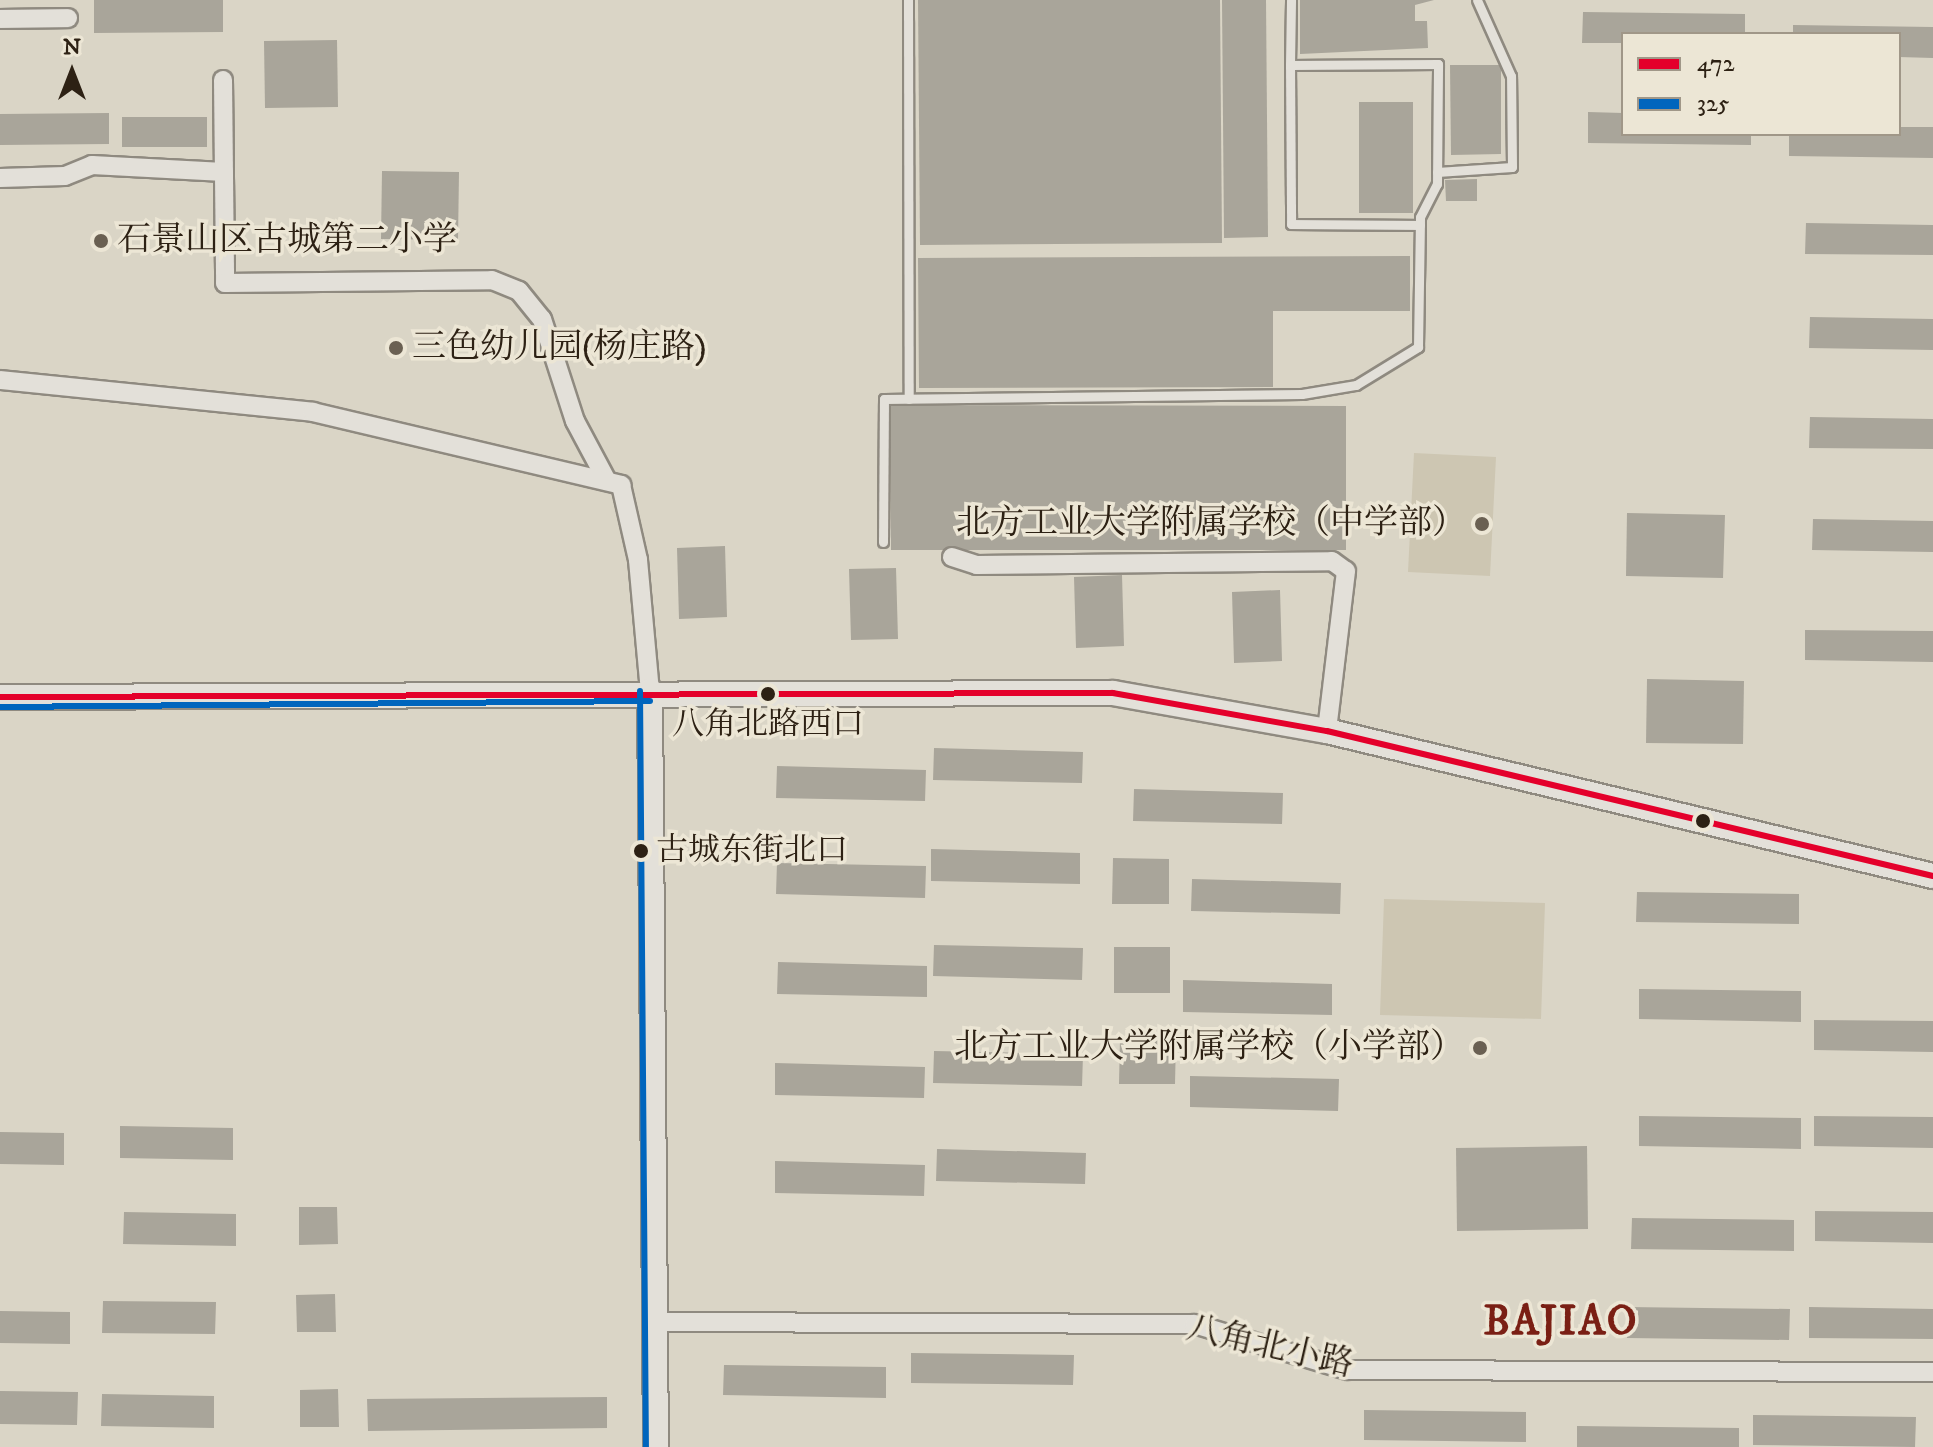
<!DOCTYPE html>
<meta charset="utf-8">
<style>
body{margin:0}
#map{position:relative;width:1933px;height:1447px;overflow:hidden;background:#dad5c6;font-family:"IM FELL DW Pica","Noto Serif SC",serif}
div>[style]{position:absolute}
.green>*{inset:0;background:#cdc6b2}
.building>*{inset:0;background:#a9a59a}
.roads{filter:drop-shadow(2px 0 #8f8a80) drop-shadow(-2px 0 #8f8a80) drop-shadow(0 2px #8f8a80) drop-shadow(0 -2px #8f8a80)}
.service>*{height:9px;margin:-4.5px;padding:0 4.5px;transform-origin:4.5px;border-radius:4.5px;background:#e3e0d9}
.minor>*{height:18px;margin:-9px;padding:0 9px;transform-origin:9px;border-radius:9px;background:#e3e0d9}
.tertiary>*{height:24px;margin:-12px;padding:0 12px;transform-origin:12px;border-radius:12px;background:#e3e0d9}
.bus-1>*{height:6px;margin:-3px;padding:0 3px;transform-origin:3px;border-radius:3px;background:#e4002b}
.bus-2>*{height:6px;margin:-3px;padding:0 3px;transform-origin:3px;border-radius:3px;background:#0065bd}
.dots>*{width:22px;height:22px;translate:-50% -50%;box-sizing:border-box;border:4px solid #ece6d5;border-radius:50%}
span{translate:-50% -50%;white-space:nowrap;text-align:center;line-height:1.15;-webkit-text-stroke:7px #ece6d5;paint-order:stroke}
.bus-label{font-size:32px;color:#2d2114}
.left{translate:0 -50%;text-align:left}
.poi-label{font-size:34px;color:#2d2114}
.right{translate:-100% -50%;text-align:right}
.street-label{font-size:34px;color:#2d2114}
.district-label{font-size:42px;color:#7a1f14;font-weight:700;letter-spacing:2px}
.legend{position:absolute;left:1621px;top:32px;width:280px;height:104px;box-sizing:border-box;background:#ece6d5;border:2px solid #a09788;margin:0;padding:10px 14px;list-style:none;font-size:24px;color:#2d2114}
.legend li{display:flex;align-items:center;gap:16px;height:40px}
.legend b{width:40px;border:2px solid #a09788}
.north{position:absolute;left:32px;top:32px;width:80px;height:80px;-webkit-text-stroke:6px #ece6d5;paint-order:stroke;rotate:0deg;font-size:22px;font-weight:700;line-height:32px;text-align:center;color:#2d2114}
.north::after{content:'';display:block;margin:auto;width:28px;height:36px;background:#2d2114;clip-path:polygon(50% 0,100% 100%,50% 72%,0 100%)}
</style>
<div id="map">
<div class="green">
<div style="clip-path:polygon(1414px 453px,1496px 457px,1490px 576px,1408px 572px)"></div>
<div style="clip-path:polygon(1384px 899px,1545px 903px,1541px 1019px,1380px 1015px)"></div>
</div>
<div class="building">
<div style="clip-path:polygon(94px 0,223px 0,223px 32px,94px 33px)"></div>
<div style="clip-path:polygon(918px 0,1220px 0,1222px 243px,920px 245px)"></div>
<div style="clip-path:polygon(1222px 0,1266px 0,1268px 237px,1224px 238px)"></div>
<div style="clip-path:polygon(1300px 0,1434px 0,1415px 5px,1415px 21px,1427px 21px,1428px 48px,1300px 54px)"></div>
<div style="clip-path:polygon(1583px 12px,1745px 14px,1745px 34px,1623px 34px,1623px 43px,1582px 43px)"></div>
<div style="clip-path:polygon(1793px 25px,1933px 27px,1933px 58px,1899px 57px,1899px 34px,1793px 34px)"></div>
<div style="clip-path:polygon(337px 40px,338px 107px,265px 108px,264px 41px)"></div>
<div style="clip-path:polygon(1450px 65px,1501px 65px,1501px 154px,1451px 155px)"></div>
<div style="clip-path:polygon(1359px 102px,1413px 102px,1413px 213px,1359px 213px)"></div>
<div style="clip-path:polygon(1588px 112px,1623px 113px,1623px 134px,1751px 134px,1751px 145px,1588px 143px)"></div>
<div style="clip-path:polygon(109px 113px,109px 144px,0 145px,0 114px)"></div>
<div style="clip-path:polygon(122px 117px,207px 117px,207px 147px,122px 147px)"></div>
<div style="clip-path:polygon(1899px 127px,1933px 127px,1933px 158px,1789px 156px,1789px 134px,1899px 134px)"></div>
<div style="clip-path:polygon(382px 171px,459px 172px,458px 240px,381px 239px)"></div>
<div style="clip-path:polygon(1477px 179px,1477px 201px,1446px 201px,1445px 180px)"></div>
<div style="clip-path:polygon(1806px 223px,1933px 225px,1933px 255px,1805px 254px)"></div>
<div style="clip-path:polygon(1410px 256px,1410px 311px,1273px 311px,1273px 387px,919px 388px,918px 258px)"></div>
<div style="clip-path:polygon(1810px 317px,1933px 319px,1933px 350px,1809px 348px)"></div>
<div style="clip-path:polygon(891px 405px,1346px 406px,1346px 550px,891px 550px)"></div>
<div style="clip-path:polygon(1810px 417px,1933px 419px,1933px 449px,1809px 448px)"></div>
<div style="clip-path:polygon(1627px 513px,1725px 515px,1723px 578px,1626px 576px)"></div>
<div style="clip-path:polygon(1813px 519px,1933px 521px,1933px 552px,1812px 550px)"></div>
<div style="clip-path:polygon(725px 546px,727px 617px,679px 619px,677px 548px)"></div>
<div style="clip-path:polygon(896px 568px,898px 639px,851px 640px,849px 569px)"></div>
<div style="clip-path:polygon(1122px 575px,1124px 646px,1076px 648px,1074px 577px)"></div>
<div style="clip-path:polygon(1280px 590px,1282px 661px,1234px 663px,1232px 592px)"></div>
<div style="clip-path:polygon(1805px 630px,1933px 631px,1933px 662px,1805px 660px)"></div>
<div style="clip-path:polygon(1647px 679px,1744px 681px,1743px 744px,1646px 743px)"></div>
<div style="clip-path:polygon(934px 748px,1083px 752px,1082px 783px,933px 780px)"></div>
<div style="clip-path:polygon(777px 766px,926px 770px,925px 801px,776px 798px)"></div>
<div style="clip-path:polygon(1134px 789px,1283px 793px,1282px 824px,1133px 821px)"></div>
<div style="clip-path:polygon(931px 849px,1080px 853px,1080px 884px,931px 881px)"></div>
<div style="clip-path:polygon(1113px 858px,1169px 859px,1169px 904px,1112px 904px)"></div>
<div style="clip-path:polygon(777px 863px,926px 866px,925px 898px,776px 894px)"></div>
<div style="clip-path:polygon(1192px 879px,1341px 883px,1340px 914px,1191px 911px)"></div>
<div style="clip-path:polygon(1637px 892px,1799px 894px,1799px 924px,1636px 922px)"></div>
<div style="clip-path:polygon(934px 945px,1083px 948px,1082px 980px,933px 976px)"></div>
<div style="clip-path:polygon(1114px 947px,1170px 947px,1170px 993px,1114px 993px)"></div>
<div style="clip-path:polygon(778px 962px,927px 966px,927px 997px,777px 994px)"></div>
<div style="clip-path:polygon(1183px 980px,1332px 984px,1332px 1015px,1183px 1012px)"></div>
<div style="clip-path:polygon(1639px 989px,1801px 991px,1801px 1022px,1639px 1019px)"></div>
<div style="clip-path:polygon(1814px 1020px,1933px 1021px,1933px 1052px,1814px 1050px)"></div>
<div style="clip-path:polygon(1120px 1038px,1176px 1039px,1175px 1084px,1119px 1084px)"></div>
<div style="clip-path:polygon(934px 1051px,1083px 1054px,1082px 1086px,933px 1083px)"></div>
<div style="clip-path:polygon(775px 1063px,925px 1067px,924px 1098px,775px 1095px)"></div>
<div style="clip-path:polygon(1190px 1076px,1339px 1079px,1338px 1111px,1190px 1107px)"></div>
<div style="clip-path:polygon(1639px 1116px,1801px 1118px,1801px 1149px,1639px 1146px)"></div>
<div style="clip-path:polygon(1814px 1116px,1933px 1117px,1933px 1148px,1814px 1146px)"></div>
<div style="clip-path:polygon(120px 1126px,233px 1128px,233px 1160px,120px 1158px)"></div>
<div style="clip-path:polygon(0 1132px,64px 1133px,64px 1165px,0 1164px)"></div>
<div style="clip-path:polygon(1587px 1146px,1588px 1229px,1457px 1231px,1456px 1148px)"></div>
<div style="clip-path:polygon(937px 1149px,1086px 1153px,1085px 1184px,936px 1181px)"></div>
<div style="clip-path:polygon(775px 1161px,925px 1165px,924px 1196px,775px 1193px)"></div>
<div style="clip-path:polygon(299px 1207px,337px 1207px,338px 1244px,299px 1245px)"></div>
<div style="clip-path:polygon(1815px 1211px,1933px 1212px,1933px 1243px,1815px 1241px)"></div>
<div style="clip-path:polygon(124px 1212px,236px 1214px,236px 1246px,123px 1244px)"></div>
<div style="clip-path:polygon(1632px 1218px,1794px 1220px,1794px 1251px,1631px 1249px)"></div>
<div style="clip-path:polygon(335px 1294px,336px 1332px,297px 1332px,296px 1295px)"></div>
<div style="clip-path:polygon(103px 1301px,216px 1302px,215px 1334px,102px 1333px)"></div>
<div style="clip-path:polygon(1627px 1307px,1790px 1309px,1789px 1340px,1627px 1338px)"></div>
<div style="clip-path:polygon(1809px 1307px,1933px 1309px,1933px 1339px,1809px 1338px)"></div>
<div style="clip-path:polygon(0 1311px,70px 1312px,70px 1344px,0 1343px)"></div>
<div style="clip-path:polygon(911px 1353px,1074px 1355px,1073px 1385px,911px 1383px)"></div>
<div style="clip-path:polygon(724px 1365px,886px 1367px,886px 1398px,723px 1395px)"></div>
<div style="clip-path:polygon(338px 1389px,339px 1427px,300px 1427px,300px 1390px)"></div>
<div style="clip-path:polygon(0 1391px,78px 1392px,77px 1425px,0 1424px)"></div>
<div style="clip-path:polygon(102px 1394px,214px 1396px,214px 1428px,101px 1426px)"></div>
<div style="clip-path:polygon(607px 1397px,607px 1428px,368px 1431px,367px 1399px)"></div>
<div style="clip-path:polygon(1364px 1410px,1526px 1412px,1526px 1442px,1364px 1440px)"></div>
<div style="clip-path:polygon(1753px 1415px,1916px 1417px,1915px 1447px,1753px 1445px)"></div>
<div style="clip-path:polygon(1577px 1426px,1739px 1428px,1739px 1447px,1577px 1447px)"></div>
</div>
<div class="roads">
<div class="service">
<div style="left:908px;top:0;width:399px;rotate:89.9deg"></div>
<div style="left:1290px;top:65px;width:159px;rotate:89.6deg"></div>
<div style="left:1291px;top:224px;width:129px;rotate:0.4deg"></div>
<div style="left:1437px;top:172px;width:75px;rotate:-3.8deg"></div>
<div style="left:1512px;top:167px;width:91px;rotate:-90.6deg"></div>
<div style="left:1511px;top:76px;width:83px;rotate:-114.1deg"></div>
<div style="left:883px;top:542px;width:143px;rotate:-89.6deg"></div>
<div style="left:884px;top:399px;width:418px;rotate:-0.7deg"></div>
<div style="left:1302px;top:394px;width:55px;rotate:-9.5deg"></div>
<div style="left:1356px;top:385px;width:73px;rotate:-31.5deg"></div>
<div style="left:1418px;top:347px;width:130px;rotate:-89.1deg"></div>
<div style="left:1420px;top:217px;width:37px;rotate:-63deg"></div>
<div style="left:1437px;top:184px;width:120px;rotate:-89.5deg"></div>
<div style="left:1438px;top:64px;width:148px;rotate:179.6deg"></div>
<div style="left:1290px;top:65px;width:65px;rotate:-89.1deg"></div>
</div>
<div class="minor">
<div style="left:0;top:19px;width:68px;rotate:-0.8deg"></div>
<div style="left:223px;top:80px;width:203px;rotate:89.4deg"></div>
<div style="left:225px;top:283px;width:267px;rotate:-0.6deg"></div>
<div style="left:492px;top:280px;width:29px;rotate:22deg"></div>
<div style="left:519px;top:291px;width:36px;rotate:51deg"></div>
<div style="left:542px;top:319px;width:107px;rotate:72.1deg"></div>
<div style="left:575px;top:421px;width:68px;rotate:61.9deg"></div>
<div style="left:0;top:178px;width:65px;rotate:-1.8deg"></div>
<div style="left:65px;top:176px;width:29px;rotate:-22deg"></div>
<div style="left:92px;top:165px;width:132px;rotate:3deg"></div>
<div style="left:0;top:380px;width:315px;rotate:5.8deg"></div>
<div style="left:313px;top:412px;width:317px;rotate:13.3deg"></div>
<div style="left:621px;top:485px;width:77px;rotate:77.2deg"></div>
<div style="left:638px;top:560px;width:132px;rotate:84.8deg"></div>
<div style="left:952px;top:557px;width:26px;rotate:18deg"></div>
<div style="left:977px;top:565px;width:355px;rotate:-0.6deg"></div>
<div style="left:1332px;top:561px;width:17px;rotate:36deg"></div>
<div style="left:1346px;top:571px;width:161px;rotate:96.8deg"></div>
<div style="left:655px;top:1322px;width:539px;rotate:0.21deg"></div>
<div style="left:1194px;top:1324px;width:160px;rotate:16.7deg"></div>
<div style="left:1347px;top:1370px;width:586px;rotate:0.2deg"></div>
</div>
<div class="tertiary">
<div style="left:650px;top:691px;width:756px;rotate:89.55deg"></div>
<div style="left:0;top:697px;width:1113px;rotate:-0.21deg"></div>
<div style="left:1113px;top:693px;width:217px;rotate:10.1deg"></div>
<div style="left:1327px;top:731px;width:623px;rotate:13.46deg"></div>
</div>
</div>
<div class="bus-1">
<div style="left:0;top:697px;width:1113px;rotate:-0.21deg"></div>
<div style="left:1113px;top:693px;width:217px;rotate:10.1deg"></div>
<div style="left:1327px;top:731px;width:623px;rotate:13.46deg"></div>
</div>
<div class="bus-2">
<div style="left:640px;top:691px;width:756px;rotate:89.55deg"></div>
<div style="left:0;top:707px;width:650px;rotate:-0.53deg"></div>
</div>
<div class="dots">
<div style="left:101px;top:241px;background:#6a6052"></div>
<div style="left:396px;top:348px;background:#6a6052"></div>
<div style="left:1482px;top:524px;background:#6a6052"></div>
<div style="left:768px;top:694px;background:#2d2114"></div>
<div style="left:1703px;top:821px;background:#2d2114"></div>
<div style="left:641px;top:851px;background:#2d2114"></div>
<div style="left:1480px;top:1048px;background:#6a6052"></div>
</div>
<div class="bus-label">
<span style="left:768px;top:725px">八角北路西口</span>
<span class="left" style="left:656px;top:851px">古城东街北口</span>
</div>
<div class="poi-label">
<span class="left" style="left:117px;top:241px">石景山区古城第二小学</span>
<span class="left" style="left:412px;top:348px">三色幼儿园(杨庄路)</span>
<span class="right" style="left:1466px;top:524px">北方工业大学附属学校（中学部）</span>
<span class="right" style="left:1464px;top:1048px">北方工业大学附属学校（小学部）</span>
</div>
<div class="street-label">
<span style="left:1270px;top:1347px;rotate:13deg">八角北小路</span>
</div>
<div class="district-label">
<span style="left:1561px;top:1322px">BAJIAO</span>
</div>
<ul class="legend">
<li><b style="height:10px;background:#e4002b"></b>472</li>
<li><b style="height:10px;background:#0065bd"></b>325</li>
</ul>
<div class="north">N</div>
</div>
